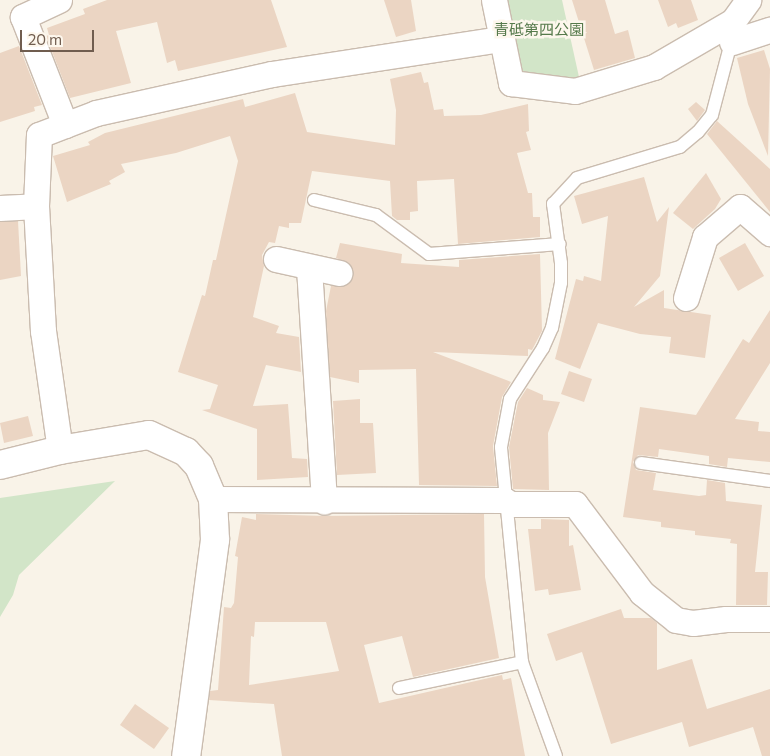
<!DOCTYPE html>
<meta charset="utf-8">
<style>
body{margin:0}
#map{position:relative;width:770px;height:756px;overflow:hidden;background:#f9f3e8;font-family:Commissioner,"Noto Sans JP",sans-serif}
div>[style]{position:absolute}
.green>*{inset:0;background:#d2e5c8}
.building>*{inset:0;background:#ebd5c3}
.roads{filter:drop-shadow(1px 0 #cabcaf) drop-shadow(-1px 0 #cabcaf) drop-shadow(0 1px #cabcaf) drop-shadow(0 -1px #cabcaf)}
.lane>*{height:12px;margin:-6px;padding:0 6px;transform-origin:6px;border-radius:6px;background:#fff}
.street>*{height:25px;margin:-12.5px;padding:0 12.5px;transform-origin:12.5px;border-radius:12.5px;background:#fff}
.secondary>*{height:28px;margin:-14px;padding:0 14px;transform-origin:14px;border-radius:14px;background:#fff}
span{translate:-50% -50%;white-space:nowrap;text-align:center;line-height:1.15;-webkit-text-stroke:5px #fdf7ed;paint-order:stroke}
.park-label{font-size:15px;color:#567a4c}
.scale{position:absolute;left:20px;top:30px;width:74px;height:22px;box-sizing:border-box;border:2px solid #705d4f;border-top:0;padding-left:6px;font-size:15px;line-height:18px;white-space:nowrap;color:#705d4f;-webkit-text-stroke:4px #fdf7ed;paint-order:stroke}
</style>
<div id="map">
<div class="green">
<div style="clip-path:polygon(502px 0,562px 0,579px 77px,574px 83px,520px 77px)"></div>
<div style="clip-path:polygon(115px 481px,19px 575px,13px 595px,0 617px,0 498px)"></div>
</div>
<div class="building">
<div style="clip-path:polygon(107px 0,271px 0,287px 47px,178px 71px,175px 60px,167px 63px,157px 22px,116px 31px,131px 83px,70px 98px,46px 36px,49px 35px,47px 28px,85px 14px,83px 9px)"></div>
<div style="clip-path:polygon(384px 0,411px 0,416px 31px,396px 37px)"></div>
<div style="clip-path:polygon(572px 0,605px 0,615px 34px,628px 30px,635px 58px,594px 70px)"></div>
<div style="clip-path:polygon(658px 0,691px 0,698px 20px,678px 28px,676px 23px,668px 27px)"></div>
<div style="clip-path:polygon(19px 46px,42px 105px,34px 107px,35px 111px,0 122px,0 53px)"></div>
<div style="clip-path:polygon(764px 50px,770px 69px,768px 156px,748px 104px,737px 58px)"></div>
<div style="clip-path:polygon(421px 72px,424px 83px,428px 82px,434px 110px,443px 109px,444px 116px,481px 115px,528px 104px,529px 131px,526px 132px,531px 150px,517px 153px,528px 193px,532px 193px,533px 217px,540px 217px,540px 237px,458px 244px,454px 179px,417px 181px,418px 211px,410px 212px,410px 220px,397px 220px,392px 216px,390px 181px,312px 171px,301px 223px,289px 223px,289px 228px,279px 226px,275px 243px,269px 242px,262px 255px,264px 266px,253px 317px,279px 326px,276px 333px,299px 337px,301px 372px,266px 365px,253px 406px,288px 404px,292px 458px,307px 459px,308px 477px,257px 480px,257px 429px,202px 410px,210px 409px,218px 385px,178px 372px,202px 295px,205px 296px,213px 260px,216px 260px,238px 161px,230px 136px,176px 153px,121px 164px,125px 172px,109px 181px,111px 184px,67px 202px,53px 156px,90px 145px,88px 142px,105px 133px,243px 99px,245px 107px,295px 93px,307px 132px,395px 145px,396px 110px,390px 79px)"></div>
<div style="clip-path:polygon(696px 102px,705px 110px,697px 121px,688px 109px)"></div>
<div style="clip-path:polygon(717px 121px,770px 169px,770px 212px,707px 134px)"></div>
<div style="clip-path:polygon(706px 173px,721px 199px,715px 209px,693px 229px,673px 213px)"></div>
<div style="clip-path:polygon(644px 177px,657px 222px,669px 207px,660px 276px,634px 307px,664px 290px,664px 308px,711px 315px,705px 358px,669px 353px,671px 337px,640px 334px,598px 323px,580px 369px,555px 359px,576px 279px,583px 281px,584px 276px,601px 281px,608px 216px,582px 224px,574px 196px)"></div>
<div style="clip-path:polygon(18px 221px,21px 276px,0 280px,0 222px)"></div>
<div style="clip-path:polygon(340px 243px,402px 254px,401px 263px,459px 267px,459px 260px,540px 254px,542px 331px,532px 350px,528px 349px,528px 356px,433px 352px,511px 382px,502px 397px,493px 446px,497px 486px,419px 485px,416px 369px,359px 370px,359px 383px,330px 377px,326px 311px,331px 286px,344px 286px,353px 276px,349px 263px,336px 258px)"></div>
<div style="clip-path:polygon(745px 243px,764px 276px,738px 291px,719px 258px)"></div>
<div style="clip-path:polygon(770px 310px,770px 363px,735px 419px,759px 422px,758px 431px,770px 432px,770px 462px,728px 458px,727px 467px,709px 464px,709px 456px,659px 449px,658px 457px,638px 455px,633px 462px,636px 470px,656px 473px,653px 490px,699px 496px,706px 495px,707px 480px,725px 483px,726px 501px,762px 505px,755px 572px,768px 572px,767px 605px,736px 605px,737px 544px,730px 543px,731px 539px,695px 535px,695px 531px,661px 527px,661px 522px,623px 517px,640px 407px,696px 415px,743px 339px,749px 343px)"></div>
<div style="clip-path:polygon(569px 371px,592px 379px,584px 402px,561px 394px)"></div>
<div style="clip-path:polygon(527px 388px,543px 395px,543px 400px,560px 402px,548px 433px,549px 490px,513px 489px,509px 447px,518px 402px)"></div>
<div style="clip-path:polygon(360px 399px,360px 423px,373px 423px,376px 473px,337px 475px,333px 401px)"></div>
<div style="clip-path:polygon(28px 416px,33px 436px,4px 443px,0 423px)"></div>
<div style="clip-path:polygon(evenodd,256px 514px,324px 516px,484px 514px,485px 577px,499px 658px,413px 677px,402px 636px,364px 645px,379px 703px,502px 675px,503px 680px,511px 678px,525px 756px,282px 756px,274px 704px,209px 700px,210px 691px,218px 690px,224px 607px,231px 608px,234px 603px,238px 557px,235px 556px,242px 517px,256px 520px,256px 514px,255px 622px,326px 622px,339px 671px,249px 685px,251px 636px,254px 637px,255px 622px)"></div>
<div style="clip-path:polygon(541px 519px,569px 520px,569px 546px,573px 545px,581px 590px,549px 595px,548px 589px,535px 591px,528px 529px,541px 529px)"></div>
<div style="clip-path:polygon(621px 609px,624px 618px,651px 618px,657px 623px,657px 670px,692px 659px,707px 709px,770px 689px,770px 756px,762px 756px,753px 727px,689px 747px,682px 722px,611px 744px,582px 652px,556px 661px,547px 634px)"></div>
<div style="clip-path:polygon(135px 704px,169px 728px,154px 749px,120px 725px)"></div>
</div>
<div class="roads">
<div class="lane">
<div style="left:314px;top:200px;width:64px;rotate:13.6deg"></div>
<div style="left:376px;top:215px;width:66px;rotate:36.3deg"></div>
<div style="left:429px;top:254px;width:131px;rotate:-4.4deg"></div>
<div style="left:641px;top:463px;width:130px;rotate:7.9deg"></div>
<div style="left:399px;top:688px;width:126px;rotate:-11.9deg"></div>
<div style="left:556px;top:756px;width:100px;rotate:-109.9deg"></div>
<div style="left:522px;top:662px;width:216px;rotate:-95.6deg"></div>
<div style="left:501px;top:447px;width:49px;rotate:-79.4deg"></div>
<div style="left:510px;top:399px;width:61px;rotate:-57.1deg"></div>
<div style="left:543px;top:348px;width:22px;rotate:-66deg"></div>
<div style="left:552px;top:328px;width:46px;rotate:-78.7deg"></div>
<div style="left:561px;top:283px;width:20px;rotate:-90deg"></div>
<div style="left:561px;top:263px;width:60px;rotate:-97.7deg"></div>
<div style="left:553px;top:204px;width:35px;rotate:-47deg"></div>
<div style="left:577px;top:178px;width:108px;rotate:-16.8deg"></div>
<div style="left:680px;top:147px;width:23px;rotate:-40deg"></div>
<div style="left:698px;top:132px;width:22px;rotate:-51deg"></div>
<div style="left:712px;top:115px;width:79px;rotate:-75.3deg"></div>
</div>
<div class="street">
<div style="left:59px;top:0;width:40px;rotate:155deg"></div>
<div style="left:23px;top:17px;width:116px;rotate:68.7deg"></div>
<div style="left:494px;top:0;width:85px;rotate:78.4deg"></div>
<div style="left:511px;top:83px;width:64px;rotate:7.1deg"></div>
<div style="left:575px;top:91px;width:83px;rotate:-16.9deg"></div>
<div style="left:654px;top:67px;width:91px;rotate:-30.2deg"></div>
<div style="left:733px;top:21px;width:26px;rotate:-54deg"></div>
<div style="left:732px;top:42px;width:40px;rotate:-18deg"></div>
<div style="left:0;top:208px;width:36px;rotate:-3deg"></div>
<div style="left:276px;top:259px;width:65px;rotate:12.5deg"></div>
<div style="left:309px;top:268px;width:234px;rotate:86.3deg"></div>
<div style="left:686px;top:298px;width:64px;rotate:-72.7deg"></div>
<div style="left:705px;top:237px;width:46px;rotate:-40.6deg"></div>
<div style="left:740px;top:207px;width:40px;rotate:41deg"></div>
<div style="left:60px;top:450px;width:120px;rotate:-98.1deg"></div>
<div style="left:43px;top:331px;width:125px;rotate:-93.2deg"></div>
<div style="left:36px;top:206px;width:71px;rotate:-87.6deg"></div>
<div style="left:39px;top:135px;width:61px;rotate:-21.1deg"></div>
<div style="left:96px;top:113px;width:180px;rotate:-12.5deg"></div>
<div style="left:272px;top:74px;width:231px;rotate:-8.7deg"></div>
<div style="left:213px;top:499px;width:291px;rotate:0.2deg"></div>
<div style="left:504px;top:500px;width:8px;rotate:30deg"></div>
<div style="left:511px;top:504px;width:64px"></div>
<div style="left:575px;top:504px;width:111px;rotate:53deg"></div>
<div style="left:642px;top:593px;width:43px;rotate:38.5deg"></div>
<div style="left:676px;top:620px;width:17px;rotate:10deg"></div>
<div style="left:693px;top:623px;width:33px;rotate:-7deg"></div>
<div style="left:726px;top:619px;width:44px"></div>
</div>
<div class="secondary">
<div style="left:0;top:465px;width:62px;rotate:-14deg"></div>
<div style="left:60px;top:450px;width:90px;rotate:-9.6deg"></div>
<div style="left:149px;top:435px;width:41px;rotate:24.7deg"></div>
<div style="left:186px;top:452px;width:19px;rotate:47deg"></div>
<div style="left:199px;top:466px;width:36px;rotate:67deg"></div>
<div style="left:213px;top:499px;width:41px;rotate:87.2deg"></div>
<div style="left:215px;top:540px;width:218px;rotate:97.6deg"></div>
</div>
</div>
<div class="park-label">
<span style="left:539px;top:30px">青砥第四公園</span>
</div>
<div class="scale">20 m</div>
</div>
